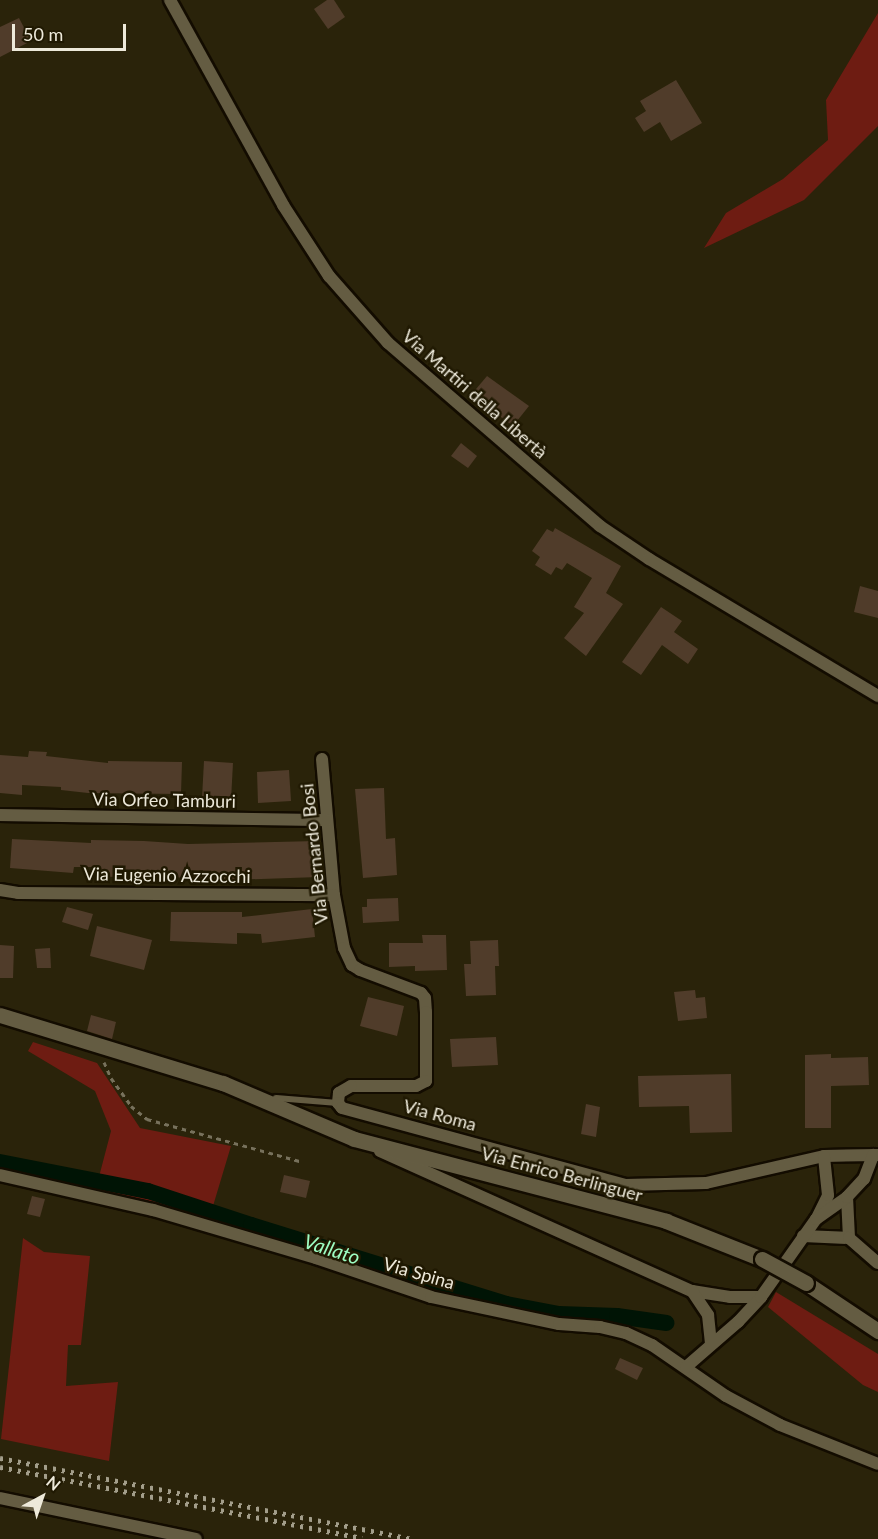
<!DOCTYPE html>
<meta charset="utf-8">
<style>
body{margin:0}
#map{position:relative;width:878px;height:1539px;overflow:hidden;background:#2a230a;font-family:Lato,sans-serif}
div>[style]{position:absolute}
.green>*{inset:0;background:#6e1c12}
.canal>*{height:16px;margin:-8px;padding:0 8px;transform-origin:8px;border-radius:8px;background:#001405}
.building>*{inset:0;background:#503c2a}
.path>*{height:3px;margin-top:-1.5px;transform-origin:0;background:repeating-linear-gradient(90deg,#77715c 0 4.5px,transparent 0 9px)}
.roads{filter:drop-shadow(2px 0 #130c00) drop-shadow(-2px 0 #130c00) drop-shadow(0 2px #130c00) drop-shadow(0 -2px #130c00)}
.service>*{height:6px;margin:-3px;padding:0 3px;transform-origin:3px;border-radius:3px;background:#645c42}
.minor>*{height:12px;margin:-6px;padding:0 6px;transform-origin:6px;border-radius:6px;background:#645c42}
.secondary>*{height:15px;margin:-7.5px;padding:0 7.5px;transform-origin:7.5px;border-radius:7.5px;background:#645c42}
.rail>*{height:4.5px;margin-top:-2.25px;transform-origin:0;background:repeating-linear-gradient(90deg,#a39e8b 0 3px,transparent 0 9px)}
.bridges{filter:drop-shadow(2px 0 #130c00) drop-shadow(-2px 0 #130c00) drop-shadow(0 2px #130c00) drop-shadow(0 -2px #130c00)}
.secondary-bridge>*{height:15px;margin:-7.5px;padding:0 7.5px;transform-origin:7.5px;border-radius:7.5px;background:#645c42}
span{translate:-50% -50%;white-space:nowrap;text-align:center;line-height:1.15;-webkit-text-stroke:5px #201902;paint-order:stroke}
.street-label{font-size:18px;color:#ede9da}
.water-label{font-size:20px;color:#9dfdc3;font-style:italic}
.north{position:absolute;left:12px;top:1467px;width:60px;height:60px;-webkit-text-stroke:4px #201902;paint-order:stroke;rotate:40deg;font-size:16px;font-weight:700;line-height:24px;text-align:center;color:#ede9da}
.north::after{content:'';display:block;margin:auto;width:21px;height:27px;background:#ede9da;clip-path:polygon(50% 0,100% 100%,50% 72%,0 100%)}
.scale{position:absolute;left:12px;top:24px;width:114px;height:27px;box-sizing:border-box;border:3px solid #ede9da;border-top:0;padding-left:8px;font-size:18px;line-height:21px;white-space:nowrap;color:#ede9da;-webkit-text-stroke:4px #201902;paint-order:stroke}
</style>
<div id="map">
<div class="green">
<div style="clip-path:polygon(878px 13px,878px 126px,804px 200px,704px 248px,726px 213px,783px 179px,828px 140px,826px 100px)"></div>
<div style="clip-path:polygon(33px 1042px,97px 1063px,140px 1128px,231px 1146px,213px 1206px,212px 1223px,95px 1192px,111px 1131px,95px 1091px,28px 1051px)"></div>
<div style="clip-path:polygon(23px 1238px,44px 1252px,90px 1256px,81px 1345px,68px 1345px,66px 1386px,118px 1382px,109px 1461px,1px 1439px)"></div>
<div style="clip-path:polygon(776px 1292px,878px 1354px,878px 1392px,863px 1385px,768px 1307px)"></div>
</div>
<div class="canal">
<div style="left:0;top:1162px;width:151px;rotate:11.1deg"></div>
<div style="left:148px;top:1191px;width:108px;rotate:18.3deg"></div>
<div style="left:251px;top:1225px;width:267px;rotate:17.2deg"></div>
<div style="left:506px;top:1304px;width:54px;rotate:10.7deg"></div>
<div style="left:559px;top:1314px;width:58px;rotate:2deg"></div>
<div style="left:617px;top:1316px;width:50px;rotate:8deg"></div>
</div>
<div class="building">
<div style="clip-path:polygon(327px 0,334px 0,345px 17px,328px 29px,314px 9px)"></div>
<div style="clip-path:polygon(19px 18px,31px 41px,0 57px,0 27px)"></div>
<div style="clip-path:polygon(676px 80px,702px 123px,671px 141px,660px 122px,644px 132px,635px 118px,646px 111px,640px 101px)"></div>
<div style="clip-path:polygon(487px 376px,529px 406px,513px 426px,471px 395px)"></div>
<div style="clip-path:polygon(461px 443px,477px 456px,468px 468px,451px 456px)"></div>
<div style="clip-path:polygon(555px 528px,621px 566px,606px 593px,623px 604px,586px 656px,564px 638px,584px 613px,574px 607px,592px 578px,567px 563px,562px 570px,556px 567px,551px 575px,535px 565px,540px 557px,532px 551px,547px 529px,553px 532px)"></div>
<div style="clip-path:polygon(860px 586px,878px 591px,878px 618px,854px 612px)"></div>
<div style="clip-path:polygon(661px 607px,682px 621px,674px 632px,698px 649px,688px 664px,662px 645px,641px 675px,622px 662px)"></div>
<div style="clip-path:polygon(29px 751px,47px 752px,46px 756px,108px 763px,108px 761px,182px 762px,181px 794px,88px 793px,61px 790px,61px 787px,22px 785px,22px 795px,0 793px,0 755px,28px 757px)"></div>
<div style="clip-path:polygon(204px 761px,233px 763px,231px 800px,202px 798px)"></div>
<div style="clip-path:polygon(289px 770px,291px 801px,258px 803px,257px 772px)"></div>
<div style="clip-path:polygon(384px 788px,386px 839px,395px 838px,397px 875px,363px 878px,355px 789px)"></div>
<div style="clip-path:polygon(12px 839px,91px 843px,91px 840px,144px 841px,188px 844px,317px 841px,319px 877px,230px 880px,169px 877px,169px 880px,97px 876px,97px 867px,74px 867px,73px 873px,10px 868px)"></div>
<div style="clip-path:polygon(398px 898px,399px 921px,363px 923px,362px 907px,367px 907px,367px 899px)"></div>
<div style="clip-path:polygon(67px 907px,93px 914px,88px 930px,62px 922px)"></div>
<div style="clip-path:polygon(312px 909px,315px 937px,262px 943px,261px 934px,237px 933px,237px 944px,170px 941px,171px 912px,242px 912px,242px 917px)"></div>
<div style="clip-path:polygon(97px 926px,152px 940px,144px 970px,90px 956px)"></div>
<div style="clip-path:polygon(422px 935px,446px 935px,447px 970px,415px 971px,415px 966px,389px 967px,389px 943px,423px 943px)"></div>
<div style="clip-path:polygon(498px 940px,499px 966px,495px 966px,496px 995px,466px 996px,464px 964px,471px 964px,470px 941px)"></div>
<div style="clip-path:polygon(0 945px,14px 946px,13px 978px,0 978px)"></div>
<div style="clip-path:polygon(50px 948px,51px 968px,37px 968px,35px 949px)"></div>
<div style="clip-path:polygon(695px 990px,696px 998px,705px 997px,707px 1018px,678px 1021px,674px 992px)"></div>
<div style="clip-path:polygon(368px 997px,404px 1006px,397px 1036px,360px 1026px)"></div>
<div style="clip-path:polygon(91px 1015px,116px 1022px,112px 1039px,87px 1031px)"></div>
<div style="clip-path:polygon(496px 1037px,498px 1065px,452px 1067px,450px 1039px)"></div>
<div style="clip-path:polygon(831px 1054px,831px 1058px,868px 1057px,869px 1085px,831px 1086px,831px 1128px,805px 1128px,805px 1055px)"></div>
<div style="clip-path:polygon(731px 1074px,732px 1132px,690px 1133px,689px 1106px,639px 1107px,638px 1076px)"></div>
<div style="clip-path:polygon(586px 1104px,600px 1107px,596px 1137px,581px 1134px)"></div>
<div style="clip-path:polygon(284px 1175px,310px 1181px,306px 1198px,280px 1192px)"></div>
<div style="clip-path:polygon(32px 1196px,45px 1199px,40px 1217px,27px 1214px)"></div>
<div style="clip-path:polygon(620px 1358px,643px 1368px,637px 1380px,615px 1369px)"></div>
</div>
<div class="path">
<div style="left:104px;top:1062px;width:17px;rotate:66deg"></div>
<div style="left:111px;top:1078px;width:34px;rotate:54deg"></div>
<div style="left:131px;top:1106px;width:21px;rotate:39deg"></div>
<div style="left:147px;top:1119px;width:158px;rotate:15.4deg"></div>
</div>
<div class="roads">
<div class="service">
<div style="left:276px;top:1098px;width:62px;rotate:4.6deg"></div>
</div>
<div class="minor">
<div style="left:170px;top:0;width:234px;rotate:61.1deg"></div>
<div style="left:283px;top:205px;width:85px;rotate:57.1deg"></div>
<div style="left:329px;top:276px;width:89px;rotate:48.6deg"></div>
<div style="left:388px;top:343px;width:280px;rotate:40.8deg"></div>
<div style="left:600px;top:526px;width:59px;rotate:34deg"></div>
<div style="left:649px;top:559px;width:267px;rotate:30.9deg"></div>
<div style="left:322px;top:759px;width:137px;rotate:85deg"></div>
<div style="left:334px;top:895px;width:54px;rotate:79.3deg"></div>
<div style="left:344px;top:948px;width:19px;rotate:65deg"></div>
<div style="left:352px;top:965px;width:9px;rotate:32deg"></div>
<div style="left:360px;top:970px;width:65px;rotate:20.7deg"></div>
<div style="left:421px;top:993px;width:6px;rotate:51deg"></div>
<div style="left:425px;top:998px;width:14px;rotate:86deg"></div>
<div style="left:426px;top:1012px;width:69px;rotate:90deg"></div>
<div style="left:426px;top:1081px;width:11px;rotate:153deg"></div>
<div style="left:416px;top:1086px;width:65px;rotate:180deg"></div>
<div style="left:351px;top:1086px;width:14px;rotate:150deg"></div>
<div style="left:339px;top:1093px;width:10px;rotate:96deg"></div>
<div style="left:338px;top:1103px;width:6px;rotate:51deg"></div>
<div style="left:342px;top:1108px;width:293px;rotate:15.2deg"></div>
<div style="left:625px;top:1185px;width:81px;rotate:-1.4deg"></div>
<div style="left:706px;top:1183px;width:121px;rotate:-12.9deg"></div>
<div style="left:824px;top:1156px;width:54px;rotate:-1.1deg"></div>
<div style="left:0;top:815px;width:327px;rotate:0.9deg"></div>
<div style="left:0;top:890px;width:18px;rotate:9deg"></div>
<div style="left:18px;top:893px;width:316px;rotate:0.4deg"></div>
<div style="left:380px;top:1151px;width:342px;rotate:24.2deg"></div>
<div style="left:692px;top:1291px;width:38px;rotate:9deg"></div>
<div style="left:730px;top:1297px;width:31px"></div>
<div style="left:0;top:1175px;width:157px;rotate:12.9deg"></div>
<div style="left:153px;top:1210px;width:170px;rotate:16.4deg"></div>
<div style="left:316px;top:1258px;width:121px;rotate:18.7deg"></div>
<div style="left:431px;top:1297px;width:131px;rotate:11.9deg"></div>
<div style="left:559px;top:1324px;width:41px;rotate:4.2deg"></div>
<div style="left:600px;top:1327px;width:27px;rotate:13deg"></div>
<div style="left:626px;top:1333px;width:29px;rotate:25deg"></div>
<div style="left:652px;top:1345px;width:90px;rotate:34.6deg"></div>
<div style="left:726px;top:1396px;width:61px;rotate:28.2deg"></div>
<div style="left:780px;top:1425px;width:105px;rotate:21.7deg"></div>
<div style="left:847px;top:1197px;width:41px;rotate:87.2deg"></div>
<div style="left:817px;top:1218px;width:25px;rotate:-64deg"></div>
<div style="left:828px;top:1195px;width:39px;rotate:-96deg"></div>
<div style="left:803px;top:1236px;width:46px;rotate:2.5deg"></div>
<div style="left:849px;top:1238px;width:38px;rotate:41deg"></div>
<div style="left:692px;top:1291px;width:29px;rotate:56deg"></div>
<div style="left:708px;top:1315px;width:29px;rotate:84deg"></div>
<div style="left:686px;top:1367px;width:69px;rotate:-40.9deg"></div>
<div style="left:738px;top:1322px;width:34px;rotate:-47deg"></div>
<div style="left:761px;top:1297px;width:95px;rotate:-54.8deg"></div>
<div style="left:816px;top:1219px;width:38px;rotate:-35deg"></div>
<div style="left:847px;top:1197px;width:25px;rotate:-47deg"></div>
<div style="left:864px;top:1179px;width:26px;rotate:-69deg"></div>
<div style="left:0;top:1498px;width:200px;rotate:11.8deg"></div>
</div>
<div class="secondary">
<div style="left:0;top:1015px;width:233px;rotate:17deg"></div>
<div style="left:223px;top:1083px;width:142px;rotate:23.1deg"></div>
<div style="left:354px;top:1139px;width:323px;rotate:14.7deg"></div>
<div style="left:666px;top:1221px;width:103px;rotate:21.6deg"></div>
<div style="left:806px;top:1283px;width:87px;rotate:33.7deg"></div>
</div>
</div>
<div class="rail">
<div style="left:0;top:1458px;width:420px;rotate:11.1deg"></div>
<div style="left:0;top:1467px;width:369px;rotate:11.1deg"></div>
</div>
<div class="bridges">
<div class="secondary-bridge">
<div style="left:762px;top:1259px;width:50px;rotate:28.6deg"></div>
</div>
</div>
<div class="street-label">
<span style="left:475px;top:394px;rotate:41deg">Via Martiri della Libertà</span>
<span style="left:164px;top:800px;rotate:1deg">Via Orfeo Tamburi</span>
<span style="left:314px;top:854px;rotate:-96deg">Via Bernardo Bosi</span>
<span style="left:167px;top:875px;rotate:1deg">Via Eugenio Azzocchi</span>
<span style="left:440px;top:1115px;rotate:15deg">Via Roma</span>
<span style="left:562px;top:1174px;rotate:15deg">Via Enrico Berlinguer</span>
<span style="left:419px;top:1273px;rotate:16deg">Via Spina</span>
</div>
<div class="water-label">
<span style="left:332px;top:1249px;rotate:18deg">Vallato</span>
</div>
<div class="north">N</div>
<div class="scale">50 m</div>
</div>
